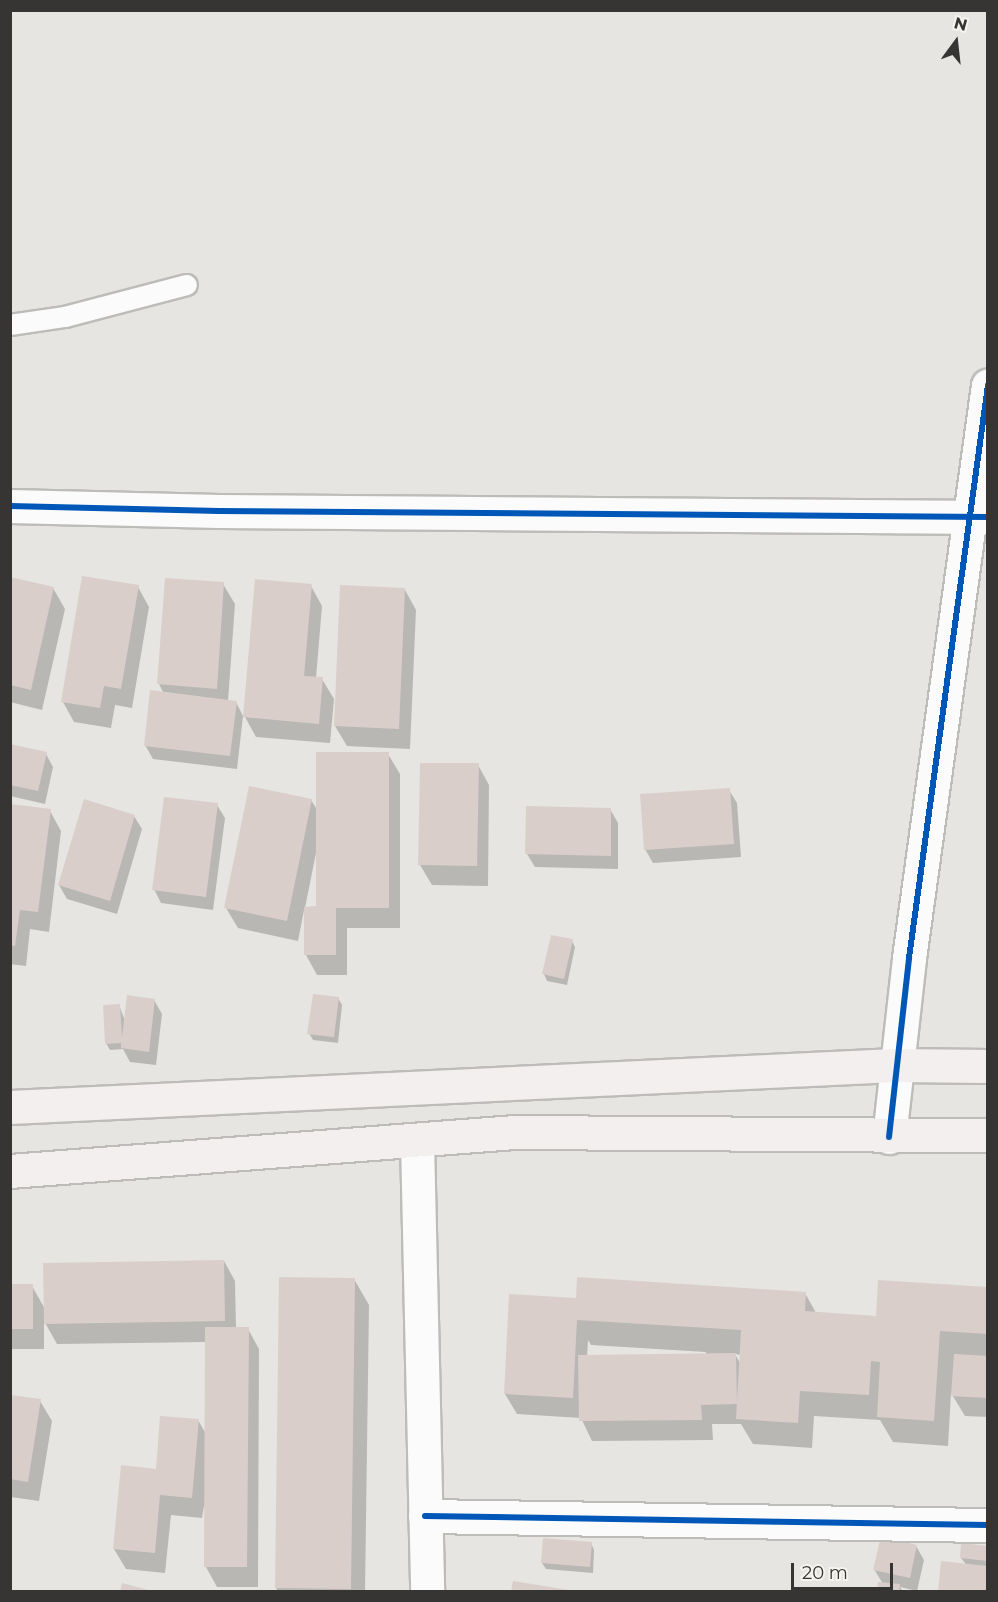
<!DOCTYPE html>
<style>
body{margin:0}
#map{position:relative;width:998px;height:1602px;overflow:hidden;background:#e6e5e2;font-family:Montserrat,sans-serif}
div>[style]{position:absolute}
.shadow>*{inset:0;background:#0003}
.building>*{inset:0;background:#daceca}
.roads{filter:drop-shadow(2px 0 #bdbcb9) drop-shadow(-2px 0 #bdbcb9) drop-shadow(0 2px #bdbcb9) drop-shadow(0 -2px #bdbcb9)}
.service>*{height:20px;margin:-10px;padding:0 10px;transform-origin:10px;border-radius:10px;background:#fbfbfb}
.minor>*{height:33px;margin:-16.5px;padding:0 16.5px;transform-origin:16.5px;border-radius:16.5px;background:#fbfbfb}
.secondary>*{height:33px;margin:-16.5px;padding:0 16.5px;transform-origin:16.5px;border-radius:16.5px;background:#f4efef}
.cycleway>*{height:6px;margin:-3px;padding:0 3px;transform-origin:3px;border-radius:3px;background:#0057b8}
span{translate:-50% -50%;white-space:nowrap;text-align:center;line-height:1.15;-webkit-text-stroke:5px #f6f4ee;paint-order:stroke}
.frame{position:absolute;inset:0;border:12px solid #363533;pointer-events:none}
.north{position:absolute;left:926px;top:12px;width:60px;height:60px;-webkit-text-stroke:4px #f6f4ee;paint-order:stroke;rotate:15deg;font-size:16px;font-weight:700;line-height:24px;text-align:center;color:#363533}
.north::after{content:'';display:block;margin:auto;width:21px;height:27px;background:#363533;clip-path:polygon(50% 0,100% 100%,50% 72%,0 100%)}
.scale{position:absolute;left:791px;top:1563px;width:102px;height:27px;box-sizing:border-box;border:3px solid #363533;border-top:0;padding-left:8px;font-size:18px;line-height:21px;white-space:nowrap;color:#363533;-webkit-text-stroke:4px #f6f4ee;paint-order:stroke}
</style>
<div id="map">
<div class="shadow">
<div style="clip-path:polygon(10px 578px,53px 588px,65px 609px,42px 710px,10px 702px)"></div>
<div style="clip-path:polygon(223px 584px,235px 604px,228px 701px,236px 702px,243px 716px,237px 769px,153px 759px,145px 745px,164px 694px,159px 684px)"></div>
<div style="clip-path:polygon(311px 586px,322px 606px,316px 678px,322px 679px,334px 699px,330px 743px,256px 737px,245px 717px)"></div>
<div style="clip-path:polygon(138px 587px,149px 607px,132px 708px,115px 705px,111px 728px,74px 722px,63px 702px)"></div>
<div style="clip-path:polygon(405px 590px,416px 610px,410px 749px,347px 746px,335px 726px)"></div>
<div style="clip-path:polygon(10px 745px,46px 754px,53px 767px,45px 804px,10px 796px)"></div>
<div style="clip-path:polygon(evenodd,388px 754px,400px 774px,400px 928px,347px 928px,347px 975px,317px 975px,306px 955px,304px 910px,298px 941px,238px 928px,226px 908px,311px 800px,318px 811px,388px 754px,316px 853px,318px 908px,305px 908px,316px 853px)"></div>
<div style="clip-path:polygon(478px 765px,489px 785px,488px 886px,432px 885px,420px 865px)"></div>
<div style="clip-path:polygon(729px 790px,737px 803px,741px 857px,653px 863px,645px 849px)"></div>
<div style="clip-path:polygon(217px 805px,225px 818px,213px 910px,161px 903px,154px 889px)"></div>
<div style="clip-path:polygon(10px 806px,50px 811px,61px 831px,49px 932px,30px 929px,26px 966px,10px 964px)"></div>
<div style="clip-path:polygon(610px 809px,618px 823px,618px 869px,535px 867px,527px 854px)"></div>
<div style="clip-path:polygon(134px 816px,142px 829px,117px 914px,67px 899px,59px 885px)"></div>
<div style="clip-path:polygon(572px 941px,575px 947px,567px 985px,547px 981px,544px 974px)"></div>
<div style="clip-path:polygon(338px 998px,342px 1005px,338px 1043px,313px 1040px,309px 1033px)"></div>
<div style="clip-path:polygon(154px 1000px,162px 1014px,156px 1065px,130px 1062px,123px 1049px,110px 1050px,106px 1043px,119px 1005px,125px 1021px)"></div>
<div style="clip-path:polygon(224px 1261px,235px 1281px,236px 1328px,248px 1329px,259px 1349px,258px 1587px,217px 1587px,206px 1567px,206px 1506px,204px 1506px,202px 1518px,171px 1515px,165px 1573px,126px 1569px,114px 1549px,157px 1470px,198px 1420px,206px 1434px,207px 1342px,57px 1344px,44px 1321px,44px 1349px,10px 1349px,10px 1286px,32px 1286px,45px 1309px)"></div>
<div style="clip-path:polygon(354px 1279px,369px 1305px,365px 1592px,278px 1592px,276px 1588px)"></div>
<div style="clip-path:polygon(evenodd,988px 1289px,988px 1417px,965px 1416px,951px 1393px,948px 1446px,893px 1442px,880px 1420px,814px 1416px,812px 1448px,753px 1444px,741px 1424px,712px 1424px,713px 1440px,592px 1441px,581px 1418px,517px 1414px,505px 1394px,577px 1299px,805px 1293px,816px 1313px,877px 1317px,988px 1289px,588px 1340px,591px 1345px,706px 1352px,706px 1355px,587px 1357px,588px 1340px,988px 1289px,735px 1354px,741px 1355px,741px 1365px,735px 1354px)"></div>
<div style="clip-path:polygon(10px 1396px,40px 1401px,52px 1421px,39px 1501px,11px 1497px,10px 1502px)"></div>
<div style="clip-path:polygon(591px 1543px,594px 1550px,593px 1573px,546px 1569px,542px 1563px)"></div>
<div style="clip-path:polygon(916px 1546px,924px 1560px,917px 1591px,900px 1587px,903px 1592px,879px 1592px,883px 1584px,874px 1569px)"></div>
<div style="clip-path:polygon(988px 1547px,988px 1592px,961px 1558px)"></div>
</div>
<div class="building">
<div style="clip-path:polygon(82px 576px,139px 585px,121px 689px,104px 686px,100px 708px,61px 702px)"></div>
<div style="clip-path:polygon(10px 577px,54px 587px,31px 690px,10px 685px)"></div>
<div style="clip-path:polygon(165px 578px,224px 582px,217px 689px,157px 684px)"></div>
<div style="clip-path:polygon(255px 579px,312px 584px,304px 676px,323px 677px,319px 724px,243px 717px)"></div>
<div style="clip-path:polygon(340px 585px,405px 588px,399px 729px,334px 726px)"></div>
<div style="clip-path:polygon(150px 690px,237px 701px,230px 756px,144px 746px)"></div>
<div style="clip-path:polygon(10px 744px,47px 752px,38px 791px,10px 785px)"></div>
<div style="clip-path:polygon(316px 752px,389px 752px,389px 908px,336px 908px,336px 955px,304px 955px,304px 907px,316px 906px)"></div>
<div style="clip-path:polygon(420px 763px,479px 763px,477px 866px,418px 865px)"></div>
<div style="clip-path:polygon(249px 786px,312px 799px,287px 921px,224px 908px)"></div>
<div style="clip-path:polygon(730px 788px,734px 844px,644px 850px,640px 794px)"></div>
<div style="clip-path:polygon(164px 797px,218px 803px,206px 897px,152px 890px)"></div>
<div style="clip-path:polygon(84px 799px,135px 815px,110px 901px,58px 885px)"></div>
<div style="clip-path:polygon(10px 804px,51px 809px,38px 912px,20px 910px,15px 946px,10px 945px)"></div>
<div style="clip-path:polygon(526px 806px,611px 808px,611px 856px,525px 854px)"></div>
<div style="clip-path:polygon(551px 935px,573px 939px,564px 979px,542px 974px)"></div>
<div style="clip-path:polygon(313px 994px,339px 997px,334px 1037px,307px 1034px)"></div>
<div style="clip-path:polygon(127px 995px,155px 999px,149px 1052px,121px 1048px,121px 1043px,105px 1044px,103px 1005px,120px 1004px,122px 1037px)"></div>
<div style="clip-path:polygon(224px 1260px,225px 1321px,44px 1324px,43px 1263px)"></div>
<div style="clip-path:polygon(279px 1277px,355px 1278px,351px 1589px,275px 1588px)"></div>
<div style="clip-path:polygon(577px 1277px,806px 1292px,805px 1311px,876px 1316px,878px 1280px,988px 1287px,988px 1334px,940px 1331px,934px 1421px,877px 1417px,880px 1362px,871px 1361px,869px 1395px,800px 1391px,798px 1423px,736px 1419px,741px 1330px,577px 1320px,573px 1398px,504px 1394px,509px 1294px,576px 1298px)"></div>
<div style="clip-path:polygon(10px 1284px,33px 1284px,33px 1329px,10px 1329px)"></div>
<div style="clip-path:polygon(205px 1327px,249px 1327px,247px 1567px,204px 1567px)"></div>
<div style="clip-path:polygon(736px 1353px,737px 1404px,701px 1405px,702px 1420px,579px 1421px,578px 1355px)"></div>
<div style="clip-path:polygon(954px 1354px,988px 1356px,988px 1398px,951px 1396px)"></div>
<div style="clip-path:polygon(10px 1395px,41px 1399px,28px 1482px,10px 1479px)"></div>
<div style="clip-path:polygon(160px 1416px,199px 1419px,192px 1498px,160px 1495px,155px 1553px,113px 1549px,121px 1465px,156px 1469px)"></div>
<div style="clip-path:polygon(881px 1536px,917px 1545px,910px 1578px,873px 1570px)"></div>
<div style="clip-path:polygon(543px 1538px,592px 1542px,590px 1567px,541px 1563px)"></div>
<div style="clip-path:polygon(961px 1543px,988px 1546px,988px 1561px,960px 1558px)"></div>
<div style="clip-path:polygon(941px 1561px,988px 1566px,988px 1592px,938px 1592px)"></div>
<div style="clip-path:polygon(513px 1581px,569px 1590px,569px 1592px,511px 1592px)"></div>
<div style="clip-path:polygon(878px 1582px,900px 1584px,899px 1592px,877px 1592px)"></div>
<div style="clip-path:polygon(122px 1583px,152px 1591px,152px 1592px,120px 1592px)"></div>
</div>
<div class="roads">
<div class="service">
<div style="left:10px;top:325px;width:56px;rotate:-8.3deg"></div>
<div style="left:65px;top:317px;width:126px;rotate:-14.7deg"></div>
</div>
<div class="minor">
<div style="left:10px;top:506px;width:209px;rotate:1.4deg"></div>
<div style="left:219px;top:511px;width:769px;rotate:0.45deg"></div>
<div style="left:889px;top:1137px;width:180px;rotate:-83.6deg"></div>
<div style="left:909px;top:958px;width:578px;rotate:-82.15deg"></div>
<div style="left:417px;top:1141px;width:451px;rotate:88.7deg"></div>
<div style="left:425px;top:1516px;width:563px;rotate:0.92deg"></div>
</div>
<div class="secondary">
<div style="left:10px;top:1107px;width:886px;rotate:-2.72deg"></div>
<div style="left:895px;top:1065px;width:93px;rotate:0.6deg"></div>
<div style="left:10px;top:1171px;width:507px;rotate:-4.42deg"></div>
<div style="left:515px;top:1132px;width:473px;rotate:0.4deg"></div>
</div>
</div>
<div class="cycleway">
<div style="left:10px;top:506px;width:209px;rotate:1.4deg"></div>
<div style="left:219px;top:511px;width:769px;rotate:0.45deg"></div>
<div style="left:889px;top:1137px;width:180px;rotate:-83.6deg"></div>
<div style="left:909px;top:958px;width:578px;rotate:-82.15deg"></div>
<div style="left:425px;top:1516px;width:563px;rotate:0.92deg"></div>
</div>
<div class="frame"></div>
<div class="north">N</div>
<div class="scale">20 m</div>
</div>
